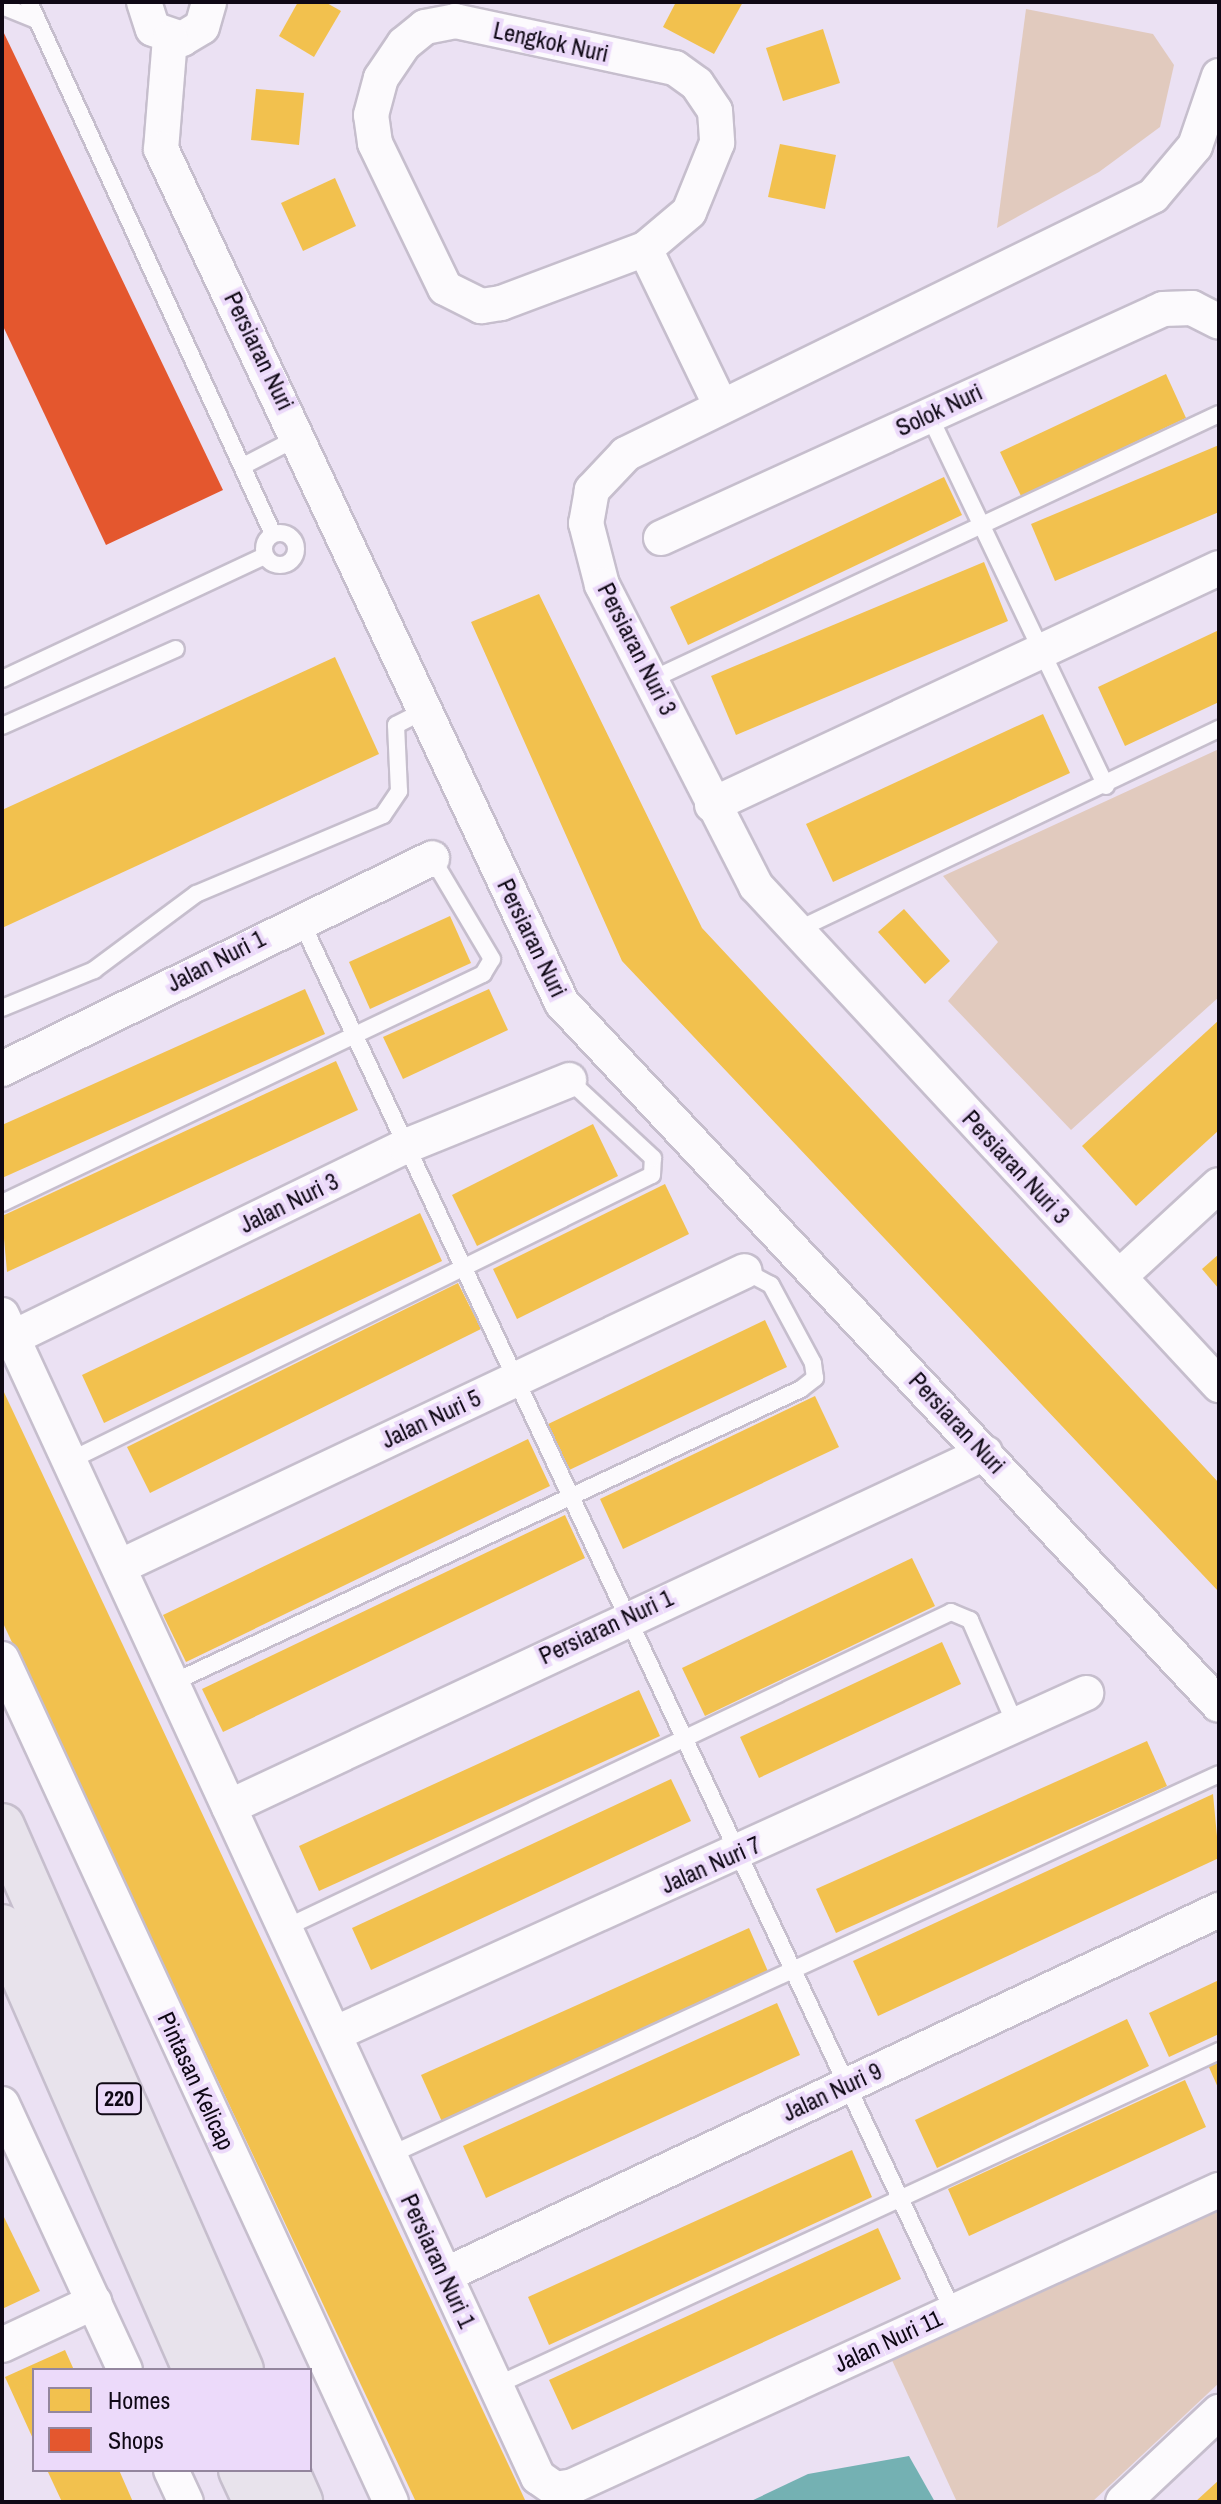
<!DOCTYPE html>
<style>
body{margin:0}
#map{position:relative;width:1221px;height:2504px;overflow:hidden;background:#ebe1f3;font-family:"Archivo Narrow",sans-serif}
div>[style]{position:absolute}
.green>*{inset:0;background:#e1cabe}
.water>*{inset:0;background:#74b1b3}
.homes>*{inset:0;background:#f2c14e}
.shops>*{inset:0;background:#e4572e}
.roads{filter:drop-shadow(2px 0 #c6becd) drop-shadow(-2px 0 #c6becd) drop-shadow(0 2px #c6becd) drop-shadow(0 -2px #c6becd)}
.lane>*{height:16px;margin:-8px;padding:0 8px;transform-origin:8px;border-radius:8px;background:#fcfafd}
.lane>.ring{margin:-8px;padding:0;box-sizing:content-box;background:none;border:16px solid #fcfafd;border-radius:50%}
.street>*{height:34px;margin:-17px;padding:0 17px;transform-origin:17px;border-radius:17px;background:#fcfafd}
.primary>*{height:44px;margin:-22px;padding:0 22px;transform-origin:22px;border-radius:22px;background:#e8e3ec}
span{translate:-50% -50%;white-space:nowrap;text-align:center;line-height:1.15;-webkit-text-stroke:8px #ecdafa;paint-order:stroke}
.shield-label span{padding:2px 6px;background:#ecdafa;border:2px solid;border-radius:6px;-webkit-text-stroke-width:0}
.shield-label{font-size:22px;color:#0f0815;font-weight:700}
.street-label{font-size:24px;color:#0f0815}
.frame{position:absolute;inset:0;border:4px solid #0f0815;pointer-events:none}
.legend{position:absolute;left:32px;top:2368px;width:280px;height:104px;box-sizing:border-box;background:#ecdafa;border:2px solid #94869e;margin:0;padding:10px 14px;list-style:none;font-size:24px;color:#0f0815}
.legend li{display:flex;align-items:center;gap:16px;height:40px}
.legend b{width:40px;border:2px solid #94869e}
</style>
<div id="map">
<div class="green">
<div style="clip-path:polygon(1026px 9px,1153px 34px,1174px 65px,1160px 127px,1099px 172px,997px 228px)"></div>
<div style="clip-path:polygon(1219px 749px,1219px 997px,1071px 1130px,948px 1001px,998px 942px,943px 876px)"></div>
<div style="clip-path:polygon(1219px 2205px,1219px 2383px,1092px 2502px,957px 2502px,891px 2358px)"></div>
</div>
<div class="water">
<div style="clip-path:polygon(909px 2456px,935px 2502px,749px 2502px,808px 2474px)"></div>
</div>
<div class="homes">
<div style="clip-path:polygon(298px 2px,325px 2px,341px 11px,314px 57px,279px 36px)"></div>
<div style="clip-path:polygon(676px 2px,743px 2px,714px 54px,663px 27px)"></div>
<div style="clip-path:polygon(823px 29px,840px 83px,783px 101px,766px 48px)"></div>
<div style="clip-path:polygon(256px 89px,304px 93px,299px 145px,251px 140px)"></div>
<div style="clip-path:polygon(780px 144px,836px 155px,825px 209px,768px 197px)"></div>
<div style="clip-path:polygon(335px 178px,356px 226px,303px 251px,281px 203px)"></div>
<div style="clip-path:polygon(1166px 374px,1186px 418px,1021px 496px,1000px 452px)"></div>
<div style="clip-path:polygon(1219px 445px,1219px 512px,1055px 581px,1031px 524px)"></div>
<div style="clip-path:polygon(944px 477px,962px 515px,688px 645px,670px 607px)"></div>
<div style="clip-path:polygon(984px 562px,1008px 621px,736px 735px,711px 676px)"></div>
<div style="clip-path:polygon(539px 594px,702px 928px,1219px 1483px,1219px 1592px,622px 961px,471px 622px)"></div>
<div style="clip-path:polygon(1219px 630px,1219px 702px,1125px 746px,1098px 687px)"></div>
<div style="clip-path:polygon(335px 657px,379px 754px,2px 928px,2px 810px)"></div>
<div style="clip-path:polygon(1043px 714px,1070px 773px,833px 882px,806px 824px)"></div>
<div style="clip-path:polygon(904px 909px,950px 961px,925px 984px,878px 932px)"></div>
<div style="clip-path:polygon(450px 916px,471px 963px,370px 1009px,349px 962px)"></div>
<div style="clip-path:polygon(305px 989px,325px 1034px,2px 1178px,2px 1125px)"></div>
<div style="clip-path:polygon(489px 989px,508px 1030px,403px 1079px,383px 1037px)"></div>
<div style="clip-path:polygon(1219px 1020px,1219px 1130px,1136px 1206px,1082px 1146px)"></div>
<div style="clip-path:polygon(336px 1061px,358px 1110px,7px 1272px,2px 1216px)"></div>
<div style="clip-path:polygon(593px 1124px,618px 1176px,477px 1246px,452px 1195px)"></div>
<div style="clip-path:polygon(665px 1184px,689px 1234px,517px 1319px,493px 1269px)"></div>
<div style="clip-path:polygon(420px 1213px,442px 1261px,104px 1423px,82px 1375px)"></div>
<div style="clip-path:polygon(1219px 1254px,1219px 1289px,1202px 1269px)"></div>
<div style="clip-path:polygon(458px 1283px,481px 1329px,150px 1493px,127px 1447px)"></div>
<div style="clip-path:polygon(765px 1320px,787px 1367px,565px 1472px,544px 1426px)"></div>
<div style="clip-path:polygon(2px 1388px,526px 2502px,416px 2502px,2px 1621px)"></div>
<div style="clip-path:polygon(815px 1396px,839px 1447px,623px 1549px,600px 1499px)"></div>
<div style="clip-path:polygon(528px 1439px,550px 1486px,186px 1662px,163px 1615px)"></div>
<div style="clip-path:polygon(565px 1515px,585px 1558px,223px 1732px,202px 1689px)"></div>
<div style="clip-path:polygon(912px 1558px,935px 1606px,705px 1716px,682px 1668px)"></div>
<div style="clip-path:polygon(942px 1642px,961px 1684px,759px 1778px,740px 1737px)"></div>
<div style="clip-path:polygon(639px 1690px,660px 1736px,319px 1891px,299px 1846px)"></div>
<div style="clip-path:polygon(1147px 1741px,1167px 1786px,836px 1933px,816px 1889px)"></div>
<div style="clip-path:polygon(671px 1779px,691px 1821px,371px 1970px,352px 1928px)"></div>
<div style="clip-path:polygon(1213px 1794px,1219px 1858px,878px 2016px,853px 1961px)"></div>
<div style="clip-path:polygon(749px 1928px,770px 1976px,443px 2124px,421px 2075px)"></div>
<div style="clip-path:polygon(1219px 1980px,1219px 2034px,1169px 2057px,1149px 2013px)"></div>
<div style="clip-path:polygon(777px 2003px,800px 2055px,486px 2198px,463px 2146px)"></div>
<div style="clip-path:polygon(1127px 2019px,1149px 2066px,937px 2168px,915px 2120px)"></div>
<div style="clip-path:polygon(1219px 2060px,1219px 2090px,1208px 2065px)"></div>
<div style="clip-path:polygon(1185px 2080px,1206px 2127px,969px 2236px,948px 2189px)"></div>
<div style="clip-path:polygon(852px 2150px,872px 2197px,549px 2345px,528px 2297px)"></div>
<div style="clip-path:polygon(2px 2213px,40px 2291px,2px 2309px)"></div>
<div style="clip-path:polygon(878px 2228px,901px 2279px,572px 2430px,549px 2380px)"></div>
<div style="clip-path:polygon(65px 2350px,74px 2370px,34px 2370px,34px 2441px,5px 2377px)"></div>
<div style="clip-path:polygon(47px 2470px,119px 2470px,133px 2502px,62px 2502px)"></div>
<div style="clip-path:polygon(1219px 2480px,1219px 2502px,1195px 2502px)"></div>
</div>
<div class="shops">
<div style="clip-path:polygon(2px 29px,223px 490px,106px 545px,2px 324px)"></div>
</div>
<div class="roads">
<div class="lane">
<div style="left:29px;top:2px;width:585px;rotate:65.36deg"></div>
<div style="left:2px;top:6px;width:38px;rotate:22deg"></div>
<div style="left:929px;top:415px;width:411px;rotate:64.5deg"></div>
<div style="left:245px;top:465px;width:61px;rotate:-27.4deg"></div>
<div class="ring" style="left:264px;top:533px;width:16px;height:16px"></div>
<div style="left:2px;top:679px;width:290px;rotate:-25.1deg"></div>
<div style="left:653px;top:679px;width:625px;rotate:-25.09deg"></div>
<div style="left:2px;top:726px;width:190px;rotate:-23.9deg"></div>
<div style="left:300px;top:919px;width:1538px;rotate:64.87deg"></div>
<div style="left:795px;top:931px;width:470px;rotate:-25.5deg"></div>
<div style="left:2px;top:1008px;width:100px;rotate:-22.4deg"></div>
<div style="left:94px;top:970px;width:127px;rotate:-36.7deg"></div>
<div style="left:196px;top:894px;width:203px;rotate:-22.9deg"></div>
<div style="left:383px;top:815px;width:29px;rotate:-56deg"></div>
<div style="left:399px;top:791px;width:66px;rotate:-92.6deg"></div>
<div style="left:396px;top:725px;width:30px;rotate:-27deg"></div>
<div style="left:2px;top:1203px;width:533px;rotate:-25.46deg"></div>
<div style="left:483px;top:974px;width:17px;rotate:-59deg"></div>
<div style="left:492px;top:959px;width:117px;rotate:-120.7deg"></div>
<div style="left:69px;top:1461px;width:649px;rotate:-26.13deg"></div>
<div style="left:652px;top:1175px;width:17px;rotate:-87deg"></div>
<div style="left:653px;top:1158px;width:115px;rotate:-137.1deg"></div>
<div style="left:172px;top:1683px;width:694px;rotate:-25.05deg"></div>
<div style="left:801px;top:1389px;width:18px;rotate:-38deg"></div>
<div style="left:815px;top:1378px;width:15px;rotate:-98deg"></div>
<div style="left:813px;top:1363px;width:89px;rotate:-118.3deg"></div>
<div style="left:771px;top:1285px;width:30px;rotate:-152deg"></div>
<div style="left:285px;top:1928px;width:737px;rotate:-25.38deg"></div>
<div style="left:951px;top:1612px;width:21px;rotate:23deg"></div>
<div style="left:970px;top:1620px;width:116px;rotate:66.5deg"></div>
<div style="left:390px;top:2155px;width:912px;rotate:-24.68deg"></div>
<div style="left:495px;top:2386px;width:798px;rotate:-24.83deg"></div>
</div>
<div class="street">
<div style="left:144px;top:2px;width:28px;rotate:72deg"></div>
<div style="left:153px;top:29px;width:31px;rotate:19deg"></div>
<div style="left:182px;top:39px;width:23px;rotate:-31deg"></div>
<div style="left:202px;top:27px;width:26px;rotate:-74deg"></div>
<div style="left:455px;top:21px;width:225px;rotate:12.1deg"></div>
<div style="left:675px;top:68px;width:27px;rotate:36deg"></div>
<div style="left:697px;top:84px;width:32px;rotate:56deg"></div>
<div style="left:715px;top:111px;width:32px;rotate:86deg"></div>
<div style="left:717px;top:143px;width:74px;rotate:112.1deg"></div>
<div style="left:689px;top:212px;width:57px;rotate:139.9deg"></div>
<div style="left:645px;top:249px;width:154px;rotate:159.4deg"></div>
<div style="left:501px;top:303px;width:20px;rotate:171deg"></div>
<div style="left:481px;top:306px;width:40px;rotate:-153.4deg"></div>
<div style="left:445px;top:288px;width:161px;rotate:-115.8deg"></div>
<div style="left:375px;top:143px;width:28px;rotate:-98deg"></div>
<div style="left:371px;top:115px;width:38px;rotate:-75deg"></div>
<div style="left:381px;top:78px;width:41px;rotate:-55.9deg"></div>
<div style="left:404px;top:44px;width:27px;rotate:-39deg"></div>
<div style="left:425px;top:27px;width:31px;rotate:-11deg"></div>
<div style="left:170px;top:38px;width:111px;rotate:94.6deg"></div>
<div style="left:161px;top:149px;width:943px;rotate:64.85deg"></div>
<div style="left:562px;top:1003px;width:961px;rotate:46.9deg"></div>
<div style="left:1219px;top:76px;width:74px;rotate:108.9deg"></div>
<div style="left:1195px;top:146px;width:65px;rotate:130deg"></div>
<div style="left:1153px;top:196px;width:587px;rotate:153.92deg"></div>
<div style="left:626px;top:454px;width:50px;rotate:133.4deg"></div>
<div style="left:592px;top:490px;width:34px;rotate:100deg"></div>
<div style="left:586px;top:523px;width:64px;rotate:75.5deg"></div>
<div style="left:602px;top:585px;width:338px;rotate:62.9deg"></div>
<div style="left:756px;top:886px;width:681px;rotate:47.14deg"></div>
<div style="left:645px;top:249px;width:172px;rotate:64.2deg"></div>
<div style="left:661px;top:538px;width:552px;rotate:-24.52deg"></div>
<div style="left:1163px;top:309px;width:29px;rotate:-2deg"></div>
<div style="left:1192px;top:308px;width:30px;rotate:27deg"></div>
<div style="left:712px;top:805px;width:560px;rotate:-25.05deg"></div>
<div style="left:2px;top:1069px;width:479px;rotate:-26.1deg"></div>
<div style="left:1120px;top:1276px;width:134px;rotate:-42.6deg"></div>
<div style="left:2px;top:1315px;width:1280px;rotate:65.24deg"></div>
<div style="left:538px;top:2477px;width:21px;rotate:35deg"></div>
<div style="left:555px;top:2489px;width:18px;rotate:-9deg"></div>
<div style="left:573px;top:2486px;width:711px;rotate:-24.62deg"></div>
<div style="left:12px;top:1338px;width:438px;rotate:-26deg"></div>
<div style="left:406px;top:1146px;width:176px;rotate:-22deg"></div>
<div style="left:119px;top:1567px;width:692px;rotate:-25.31deg"></div>
<div style="left:2px;top:1659px;width:928px;rotate:65.23deg"></div>
<div style="left:229px;top:1807px;width:835px;rotate:-25.09deg"></div>
<div style="left:334px;top:2034px;width:826px;rotate:-24.39deg"></div>
<div style="left:2px;top:2104px;width:293px;rotate:65.2deg"></div>
<div style="left:445px;top:2275px;width:856px;rotate:-25.25deg"></div>
<div style="left:2px;top:2345px;width:102px;rotate:-25.1deg"></div>
<div style="left:171px;top:2470px;width:35px;rotate:65deg"></div>
<div style="left:1123px;top:2502px;width:132px;rotate:-43.2deg"></div>
</div>
<div class="primary">
<div style="left:2px;top:1826px;width:594px;rotate:66.28deg"></div>
<div style="left:2px;top:1927px;width:484px;rotate:66.4deg"></div>
<div style="left:241px;top:2470px;width:35px;rotate:65deg"></div>
<div style="left:286px;top:2470px;width:35px;rotate:66deg"></div>
</div>
</div>
<div class="shield-label">
<span style="left:119px;top:2099px">220</span>
</div>
<div class="street-label">
<span style="left:551px;top:42px;rotate:12deg">Lengkok Nuri</span>
<span style="left:259px;top:351px;rotate:64deg">Persiaran Nuri</span>
<span style="left:939px;top:410px;rotate:-25deg">Solok Nuri</span>
<span style="left:637px;top:649px;rotate:63deg">Persiaran Nuri 3</span>
<span style="left:532px;top:938px;rotate:64deg">Persiaran Nuri</span>
<span style="left:216px;top:961px;rotate:-27deg">Jalan Nuri 1</span>
<span style="left:1016px;top:1167px;rotate:47deg">Persiaran Nuri 3</span>
<span style="left:289px;top:1203px;rotate:-26deg">Jalan Nuri 3</span>
<span style="left:431px;top:1419px;rotate:-25deg">Jalan Nuri 5</span>
<span style="left:957px;top:1423px;rotate:47deg">Persiaran Nuri</span>
<span style="left:606px;top:1627px;rotate:-25deg">Persiaran Nuri 1</span>
<span style="left:711px;top:1865px;rotate:-24deg">Jalan Nuri 7</span>
<span style="left:196px;top:2081px;rotate:65deg">Pintasan Kelicap</span>
<span style="left:832px;top:2092px;rotate:-25deg">Jalan Nuri 9</span>
<span style="left:438px;top:2261px;rotate:65deg">Persiaran Nuri 1</span>
<span style="left:888px;top:2341px;rotate:-25deg">Jalan Nuri 11</span>
</div>
<div class="frame"></div>
<ul class="legend">
<li><b style="height:22px;background:#f2c14e"></b>Homes</li>
<li><b style="height:22px;background:#e4572e"></b>Shops</li>
</ul>
</div>
